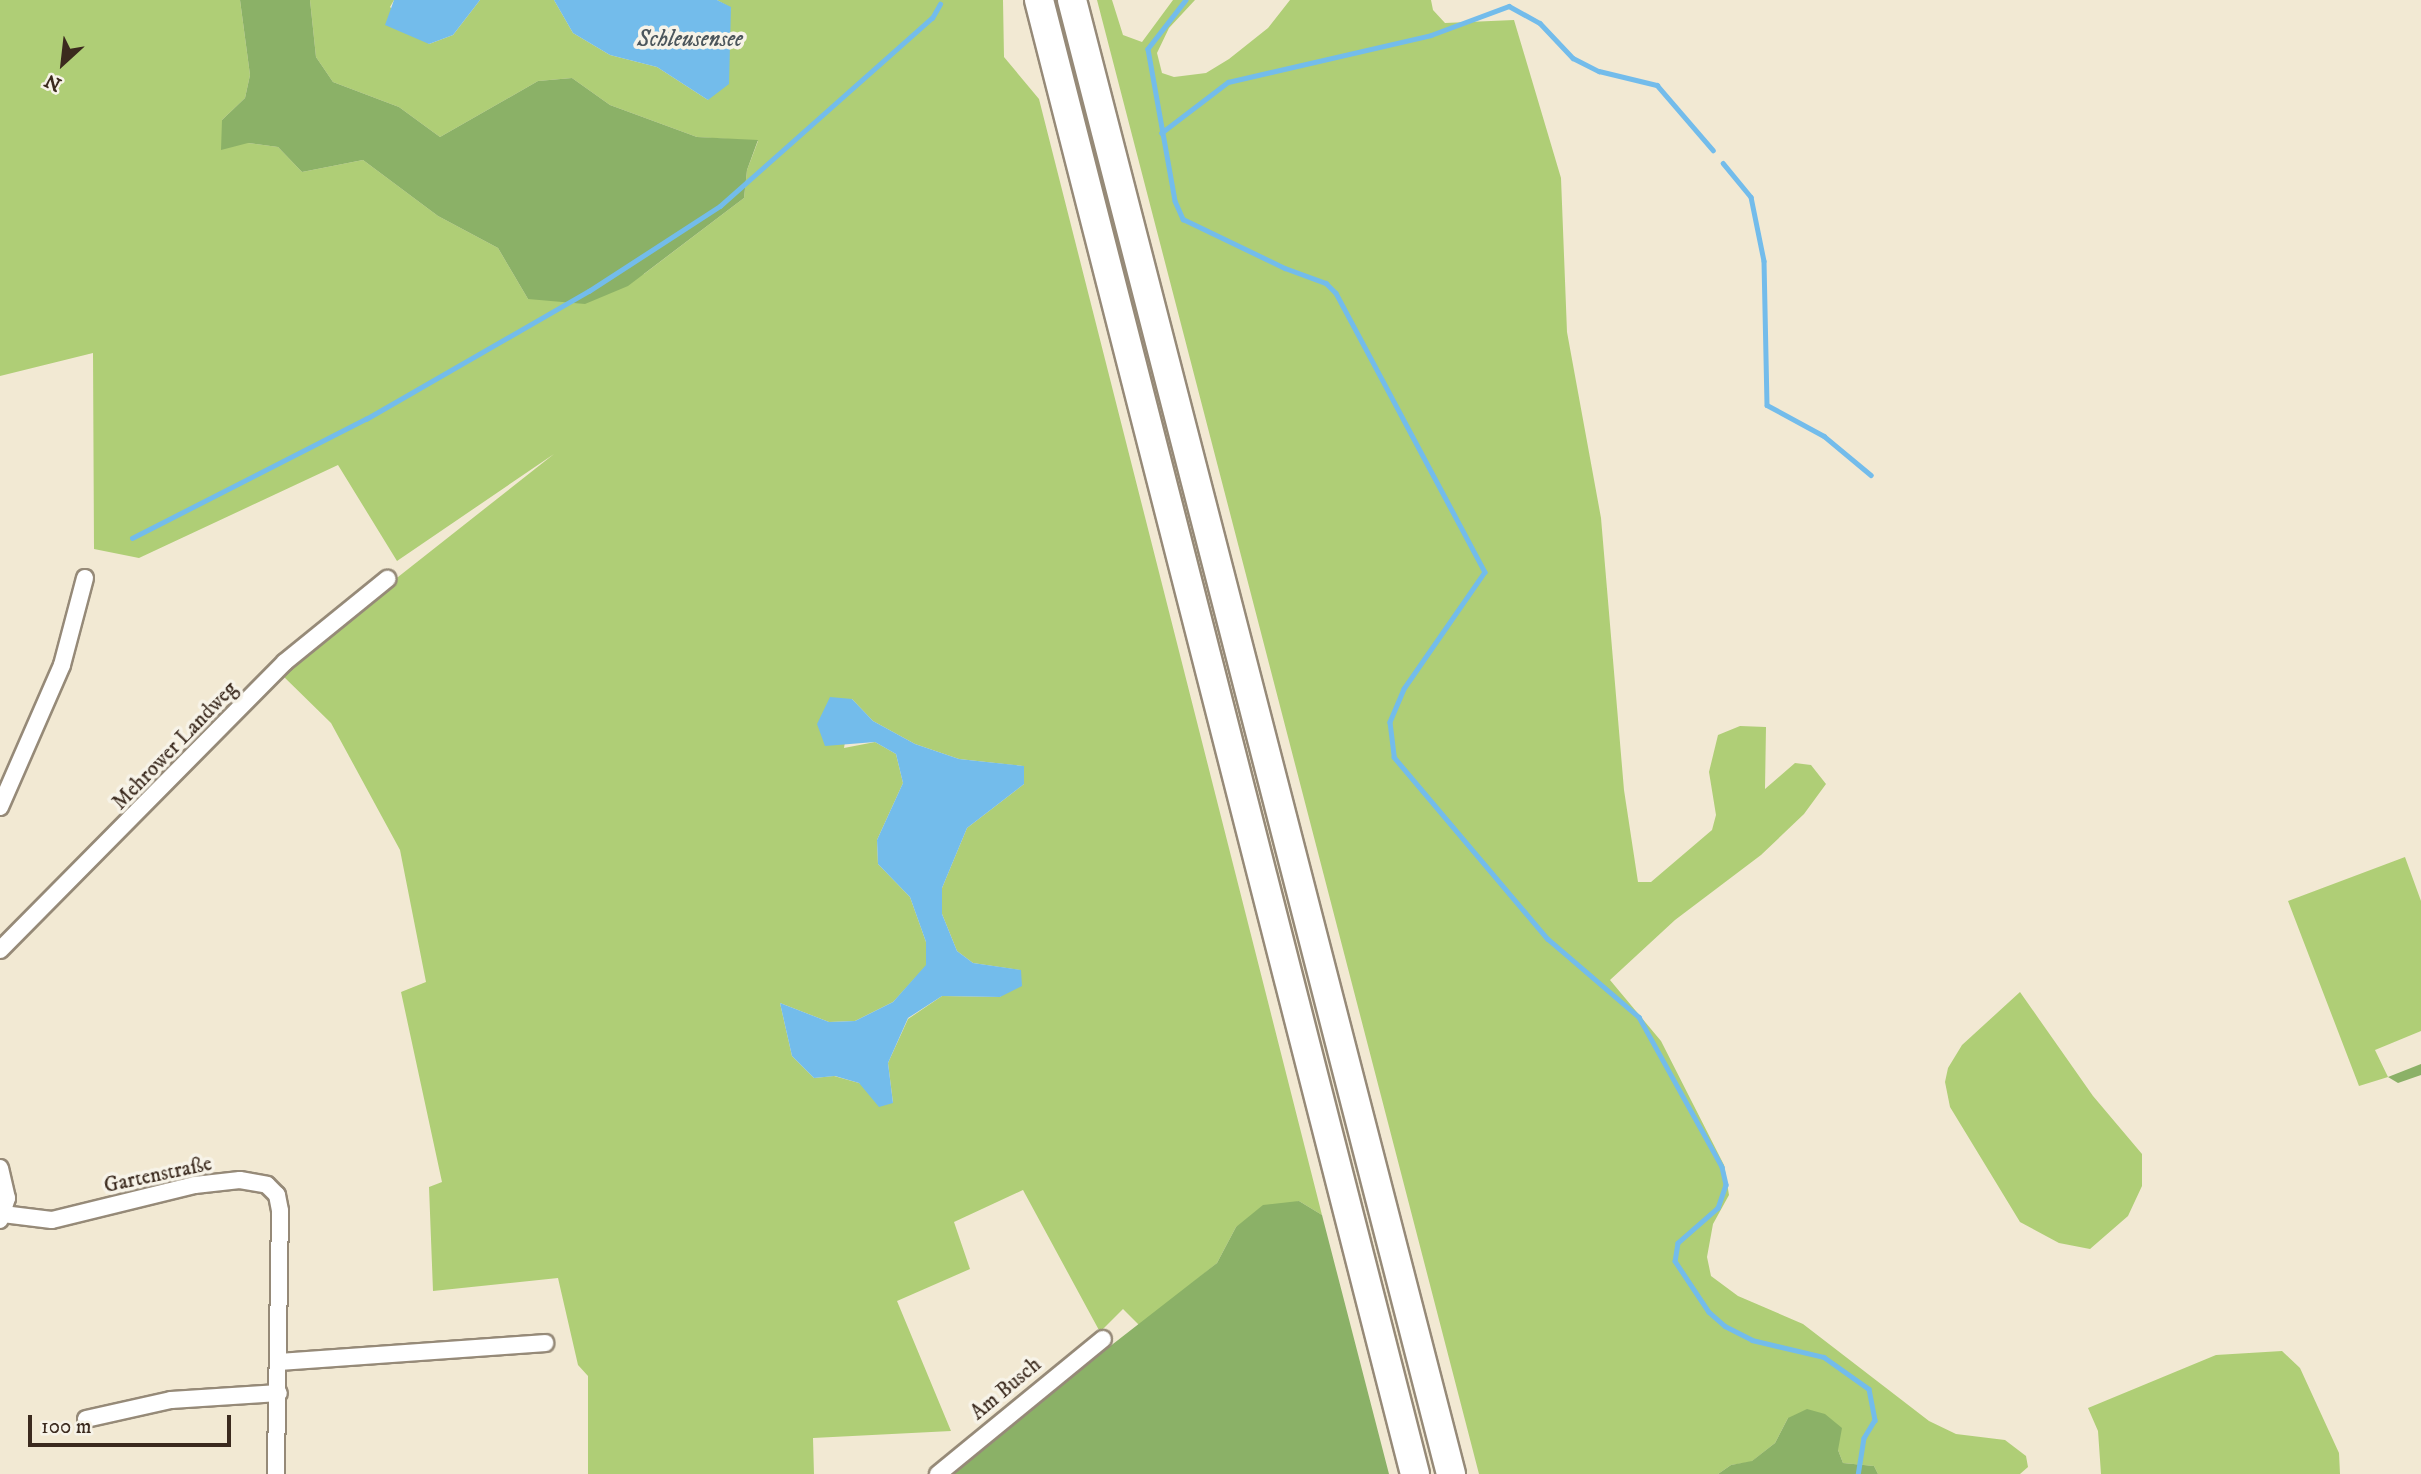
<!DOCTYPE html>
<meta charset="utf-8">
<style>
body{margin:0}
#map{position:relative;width:2421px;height:1474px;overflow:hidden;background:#f2e9d3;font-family:"IM FELL DW Pica",serif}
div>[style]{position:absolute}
.green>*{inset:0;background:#afce76}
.forest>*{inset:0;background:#8bb167}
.water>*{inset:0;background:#73bceb}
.stream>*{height:4.5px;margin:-2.25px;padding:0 2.25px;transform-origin:2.25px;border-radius:2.25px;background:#73bceb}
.roads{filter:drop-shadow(2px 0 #968a78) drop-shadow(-2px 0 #968a78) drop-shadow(0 2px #968a78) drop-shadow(0 -2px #968a78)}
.minor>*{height:16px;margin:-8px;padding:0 8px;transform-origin:8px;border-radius:8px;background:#fff}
.motorway>*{height:28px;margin:-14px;padding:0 14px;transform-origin:14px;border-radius:14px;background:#fff}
span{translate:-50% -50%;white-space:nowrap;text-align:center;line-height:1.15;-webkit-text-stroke:7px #f7f3e8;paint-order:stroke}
.street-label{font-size:21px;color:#3b2a1e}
.water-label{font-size:23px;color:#4c565c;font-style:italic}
.north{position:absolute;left:28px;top:28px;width:70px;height:70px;-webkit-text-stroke:5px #f7f3e8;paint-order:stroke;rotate:207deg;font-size:19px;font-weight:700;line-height:28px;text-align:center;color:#3b2a1e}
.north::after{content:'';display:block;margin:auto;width:24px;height:32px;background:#3b2a1e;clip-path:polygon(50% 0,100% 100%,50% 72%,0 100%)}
.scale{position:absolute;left:28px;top:1415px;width:203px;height:32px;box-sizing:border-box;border:4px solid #3b2a1e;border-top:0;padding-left:9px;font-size:21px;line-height:24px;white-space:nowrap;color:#3b2a1e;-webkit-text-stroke:5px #f7f3e8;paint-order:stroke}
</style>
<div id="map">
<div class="green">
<div style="clip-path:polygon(evenodd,0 0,240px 0,250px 75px,245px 98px,222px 120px,248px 143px,278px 147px,302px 172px,363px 160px,438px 216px,498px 248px,528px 299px,644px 274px,744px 198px,747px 170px,758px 141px,697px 137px,610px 105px,572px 78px,538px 81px,440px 137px,399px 107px,333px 82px,316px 57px,310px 0,394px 0,390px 7px,429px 44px,453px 35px,480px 0,554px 0,573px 33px,610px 55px,657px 67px,708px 100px,731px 8px,717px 0,1003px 0,1004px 57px,1039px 99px,1322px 1215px,1299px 1201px,1236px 1227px,1217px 1263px,1140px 1326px,1123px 1309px,1100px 1332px,1023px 1190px,954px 1222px,970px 1269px,897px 1301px,951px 1431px,813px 1438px,814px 1474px,588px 1474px,588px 1376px,578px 1365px,558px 1278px,433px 1291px,429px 1187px,442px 1182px,401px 992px,426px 982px,400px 850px,331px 723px,281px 674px,327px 633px,554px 454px,397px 561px,338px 465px,139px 558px,94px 549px,93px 353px,0 376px,0 0,852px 699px,873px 721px,915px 744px,959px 759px,1023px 766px,1024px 784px,967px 828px,942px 888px,942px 914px,957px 951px,973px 963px,1020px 970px,1000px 997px,942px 996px,908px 1019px,888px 1063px,893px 1103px,859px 1083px,834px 1076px,814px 1078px,792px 1056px,780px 1003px,829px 1022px,855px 1021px,893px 1002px,926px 966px,926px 942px,910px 897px,878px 864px,877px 840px,903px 783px,896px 754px,875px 742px,844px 748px,852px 699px)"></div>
<div style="clip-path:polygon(1097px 0,1112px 0,1123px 35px,1142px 42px,1173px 0,1195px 0,1169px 28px,1157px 53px,1162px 73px,1174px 77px,1206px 73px,1229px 59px,1268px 28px,1290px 0,1431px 0,1433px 10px,1445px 23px,1514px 20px,1561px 178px,1567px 332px,1601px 518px,1624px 790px,1638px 882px,1651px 882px,1712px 830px,1716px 815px,1709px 772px,1718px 735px,1740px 726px,1766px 727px,1765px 789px,1795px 763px,1811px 765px,1826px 784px,1804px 814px,1761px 855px,1675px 920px,1610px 980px,1661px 1041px,1724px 1165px,1729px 1195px,1713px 1224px,1707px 1257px,1711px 1276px,1738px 1296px,1803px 1324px,1929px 1421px,1956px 1434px,2005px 1440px,2026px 1456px,2028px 1467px,2020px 1474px,1878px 1474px,1874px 1466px,1843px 1463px,1838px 1450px,1788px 1418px,1775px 1443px,1751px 1462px,1731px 1465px,1718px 1474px,1479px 1474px)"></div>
<div style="clip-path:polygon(2405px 857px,2421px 901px,2421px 1031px,2375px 1050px,2388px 1077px,2359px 1086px,2288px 901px)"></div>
<div style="clip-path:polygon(2020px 992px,2093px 1096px,2142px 1154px,2142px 1186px,2128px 1216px,2090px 1249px,2059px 1243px,2020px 1222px,1950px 1107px,1945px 1082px,1948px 1068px,1962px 1045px)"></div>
<div style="clip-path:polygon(2282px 1351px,2300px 1368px,2339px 1453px,2340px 1474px,2101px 1474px,2098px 1431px,2088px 1408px,2216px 1355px)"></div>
</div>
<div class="forest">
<div style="clip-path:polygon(240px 0,310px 0,316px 57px,333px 82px,399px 107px,440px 137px,538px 81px,572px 78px,610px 105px,697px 137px,758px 140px,747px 170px,744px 198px,628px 286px,585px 304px,528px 299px,498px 248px,438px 216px,363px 160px,302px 172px,278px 147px,248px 143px,221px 150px,222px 120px,245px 98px,250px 75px)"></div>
<div style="clip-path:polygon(2421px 1064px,2421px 1075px,2398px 1083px,2388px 1077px)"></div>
<div style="clip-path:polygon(1299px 1201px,1322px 1215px,1389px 1474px,946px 1474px,1217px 1263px,1236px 1227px,1263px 1205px)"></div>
<div style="clip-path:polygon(1807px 1409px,1825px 1414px,1842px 1428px,1838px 1450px,1843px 1463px,1874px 1466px,1878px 1474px,1718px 1474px,1731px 1465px,1752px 1461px,1775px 1443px,1788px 1418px)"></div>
</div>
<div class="water">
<div style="clip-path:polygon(394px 0,480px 0,453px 35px,429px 44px,385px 25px)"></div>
<div style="clip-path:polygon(554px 0,717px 0,731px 7px,729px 84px,708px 100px,657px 67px,610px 55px,573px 33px)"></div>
<div style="clip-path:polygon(830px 697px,852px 699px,873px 721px,915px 744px,959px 759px,1024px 766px,1024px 784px,967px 828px,942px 888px,942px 914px,957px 951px,973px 963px,1021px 970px,1022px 986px,1000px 997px,942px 996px,908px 1018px,888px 1063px,893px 1103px,879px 1107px,859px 1083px,835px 1076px,814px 1078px,792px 1056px,780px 1003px,829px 1022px,855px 1021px,893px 1002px,926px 965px,926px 942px,910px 897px,878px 864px,877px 840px,903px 783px,896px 754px,875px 742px,825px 746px,817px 724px)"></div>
</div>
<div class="stream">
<div style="left:1186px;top:0;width:62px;rotate:127.8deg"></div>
<div style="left:1148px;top:49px;width:154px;rotate:79.9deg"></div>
<div style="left:1175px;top:201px;width:20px;rotate:66deg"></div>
<div style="left:1183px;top:219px;width:113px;rotate:25.7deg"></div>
<div style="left:1285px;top:268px;width:44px;rotate:20.1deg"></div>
<div style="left:1326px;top:283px;width:14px;rotate:45deg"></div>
<div style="left:1336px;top:293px;width:316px;rotate:61.9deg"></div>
<div style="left:1485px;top:572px;width:142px;rotate:124.7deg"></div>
<div style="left:1404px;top:689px;width:36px;rotate:113deg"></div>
<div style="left:1390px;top:722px;width:35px;rotate:83deg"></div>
<div style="left:1394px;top:757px;width:238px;rotate:49.8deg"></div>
<div style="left:1548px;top:939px;width:120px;rotate:40.6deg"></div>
<div style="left:1639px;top:1017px;width:171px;rotate:61deg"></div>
<div style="left:1722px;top:1167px;width:18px;rotate:77deg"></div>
<div style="left:1726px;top:1185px;width:24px;rotate:109deg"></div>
<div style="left:1718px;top:1208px;width:53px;rotate:138.8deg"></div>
<div style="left:1678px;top:1243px;width:18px;rotate:99deg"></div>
<div style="left:1675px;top:1261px;width:61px;rotate:56.3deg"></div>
<div style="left:1709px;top:1312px;width:21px;rotate:41deg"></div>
<div style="left:1725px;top:1326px;width:30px;rotate:27deg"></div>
<div style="left:1752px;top:1340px;width:74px;rotate:13.3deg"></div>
<div style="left:1824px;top:1357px;width:55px;rotate:35.4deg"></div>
<div style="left:1869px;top:1389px;width:32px;rotate:79deg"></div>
<div style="left:1875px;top:1420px;width:21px;rotate:121deg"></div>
<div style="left:1864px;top:1438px;width:36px;rotate:99deg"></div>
<div style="left:1161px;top:133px;width:84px;rotate:-37.3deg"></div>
<div style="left:1228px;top:82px;width:208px;rotate:-13deg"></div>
<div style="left:1431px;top:35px;width:83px;rotate:-20.4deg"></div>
<div style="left:1509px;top:6px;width:35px;rotate:29deg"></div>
<div style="left:1540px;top:23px;width:48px;rotate:46.7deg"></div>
<div style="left:1573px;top:58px;width:29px;rotate:27deg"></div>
<div style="left:1599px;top:71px;width:60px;rotate:13.6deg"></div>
<div style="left:1657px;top:85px;width:86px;rotate:49.3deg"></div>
<div style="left:1723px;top:163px;width:44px;rotate:50.5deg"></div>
<div style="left:1751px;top:197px;width:65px;rotate:78.5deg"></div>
<div style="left:1764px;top:261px;width:144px;rotate:88.8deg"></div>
<div style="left:1767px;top:405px;width:65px;rotate:28.5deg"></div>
<div style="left:1824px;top:436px;width:61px;rotate:39.7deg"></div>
<div style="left:132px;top:538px;width:263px;rotate:-27deg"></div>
<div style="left:366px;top:419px;width:257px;rotate:-29.9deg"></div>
<div style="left:589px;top:291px;width:156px;rotate:-33deg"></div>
<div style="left:720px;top:206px;width:283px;rotate:-41.6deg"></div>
<div style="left:932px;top:18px;width:16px;rotate:-60deg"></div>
</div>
<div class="roads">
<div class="minor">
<div style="left:0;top:807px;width:155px;rotate:-66.4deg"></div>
<div style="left:62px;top:665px;width:90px;rotate:-75.2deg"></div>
<div style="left:0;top:950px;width:405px;rotate:-45.3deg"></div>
<div style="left:285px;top:662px;width:132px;rotate:-39.1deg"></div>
<div style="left:0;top:1168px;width:31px;rotate:77deg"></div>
<div style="left:7px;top:1198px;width:23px;rotate:108deg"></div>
<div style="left:3px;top:1214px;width:49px;rotate:7deg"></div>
<div style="left:52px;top:1220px;width:147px;rotate:-13.8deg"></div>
<div style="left:195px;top:1185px;width:45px;rotate:-6.3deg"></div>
<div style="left:240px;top:1180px;width:27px;rotate:10deg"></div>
<div style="left:267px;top:1185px;width:14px;rotate:45deg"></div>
<div style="left:277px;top:1195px;width:16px;rotate:79deg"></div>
<div style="left:280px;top:1211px;width:263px;rotate:90.9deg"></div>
<div style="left:280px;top:1362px;width:266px;rotate:-4.1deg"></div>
<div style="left:86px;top:1419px;width:87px;rotate:-12.6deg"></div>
<div style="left:171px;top:1400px;width:108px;rotate:-3.7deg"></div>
<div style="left:938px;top:1474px;width:213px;rotate:-39.3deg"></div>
</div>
<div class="motorway">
<div style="left:1039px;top:0;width:1521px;rotate:75.69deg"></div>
<div style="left:1072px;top:0;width:1522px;rotate:75.58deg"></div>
</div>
</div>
<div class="street-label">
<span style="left:175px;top:746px;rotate:-46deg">Mehrower Landweg</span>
<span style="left:158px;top:1175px;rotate:-12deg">Gartenstraße</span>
<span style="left:1006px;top:1389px;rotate:-40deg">Am Busch</span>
</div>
<div class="water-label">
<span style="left:690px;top:40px">Schleusensee</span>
</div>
<div class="north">N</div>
<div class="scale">100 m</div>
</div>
